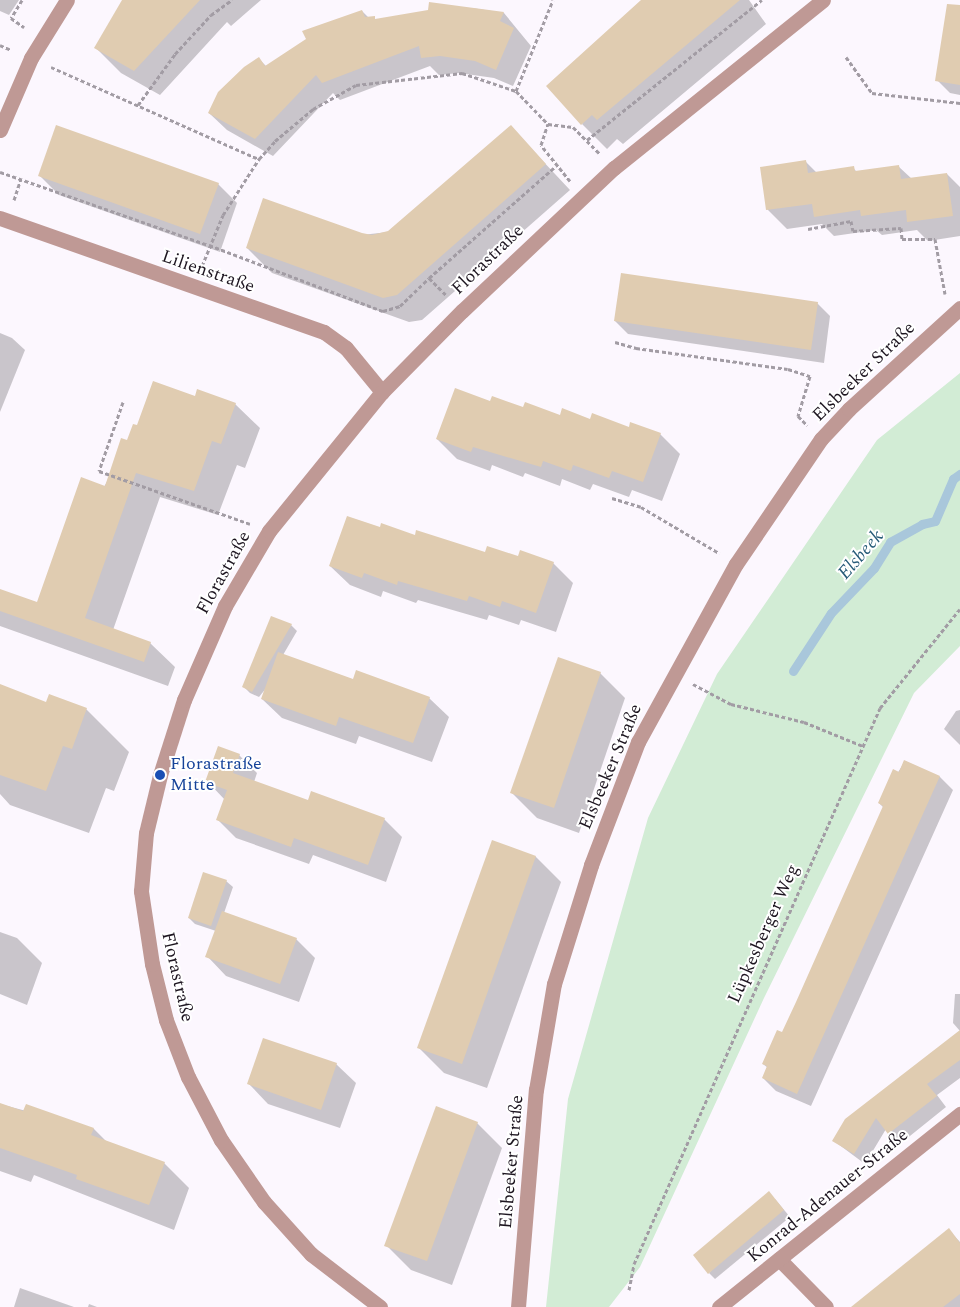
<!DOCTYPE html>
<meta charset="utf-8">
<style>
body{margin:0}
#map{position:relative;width:960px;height:1307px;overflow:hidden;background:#fcf7fe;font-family:Spectral,serif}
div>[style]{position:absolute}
.green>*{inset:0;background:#d2ecd5}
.shadow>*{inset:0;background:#0003}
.stream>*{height:9px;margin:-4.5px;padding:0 4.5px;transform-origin:4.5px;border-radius:4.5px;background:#a9c7db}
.building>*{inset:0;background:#e0ccb1}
.path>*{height:3px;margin-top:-1.5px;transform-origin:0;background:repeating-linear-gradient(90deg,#a29ca4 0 4px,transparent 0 6.5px)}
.street>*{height:15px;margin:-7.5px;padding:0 7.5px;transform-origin:7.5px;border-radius:7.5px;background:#bf9995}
.dots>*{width:14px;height:14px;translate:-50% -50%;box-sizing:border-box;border:2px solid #fff;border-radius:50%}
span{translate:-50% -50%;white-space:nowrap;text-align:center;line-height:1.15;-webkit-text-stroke:4px #fff;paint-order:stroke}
.street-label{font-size:18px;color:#1d1520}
.transit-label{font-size:18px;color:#164399}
.left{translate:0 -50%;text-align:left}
.water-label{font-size:19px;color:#285c79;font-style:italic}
</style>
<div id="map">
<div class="green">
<div style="clip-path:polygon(960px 373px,960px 646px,914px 693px,764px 998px,640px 1267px,609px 1307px,546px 1307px,568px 1099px,648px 818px,717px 674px,877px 440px)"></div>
</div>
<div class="shadow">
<div style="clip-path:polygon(0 0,19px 0,9px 15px,0 11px)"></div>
<div style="clip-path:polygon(130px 0,261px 0,231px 26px,227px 22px,160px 95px,121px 73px,96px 48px)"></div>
<div style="clip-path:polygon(643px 0,749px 0,766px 24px,623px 144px,617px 139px,607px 149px,582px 124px)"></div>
<div style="clip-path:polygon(472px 8px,504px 13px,531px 46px,513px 86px,494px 78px,459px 73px,439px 75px,430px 66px,340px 100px,333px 93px,273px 156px,227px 130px,209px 113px,259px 59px,267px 67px,362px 11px,369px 18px,377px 20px)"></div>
<div style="clip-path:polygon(960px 33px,960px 95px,950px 93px,937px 80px)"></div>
<div style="clip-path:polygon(511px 127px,570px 190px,422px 320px,409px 322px,272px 273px,247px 248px,388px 232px)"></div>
<div style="clip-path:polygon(806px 162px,817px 173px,853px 168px,857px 172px,898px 166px,912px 179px,947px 174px,960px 187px,960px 236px,928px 241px,917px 230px,882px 235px,876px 230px,834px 236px,822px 224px,787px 229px,767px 209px)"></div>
<div style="clip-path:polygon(40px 176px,218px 184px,237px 203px,220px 252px,59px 195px)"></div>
<div style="clip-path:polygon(817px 303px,830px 316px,824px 363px,628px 334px,615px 321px)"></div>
<div style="clip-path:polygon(0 333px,12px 338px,25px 350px,0 412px)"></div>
<div style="clip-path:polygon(490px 403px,660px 434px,680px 454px,662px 501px,632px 490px,629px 497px,593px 484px,590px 490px,562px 479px,560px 486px,525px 473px,523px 477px,492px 465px,490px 471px,457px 459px,437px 439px)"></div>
<div style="clip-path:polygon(235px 404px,260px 428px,245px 468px,237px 465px,218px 515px,160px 497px,113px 630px,150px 643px,175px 667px,168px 686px,0 626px,0 590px,38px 603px,138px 427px)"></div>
<div style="clip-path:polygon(381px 529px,486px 553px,553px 563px,573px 583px,556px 632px,521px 620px,519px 625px,489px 615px,487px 620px,418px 600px,416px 603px,383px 591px,381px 597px,350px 585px,330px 566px)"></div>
<div style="clip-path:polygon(291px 625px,297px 631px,283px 655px,354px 680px,429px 698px,449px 717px,432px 762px,359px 736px,356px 744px,282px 718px,262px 699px,267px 687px,259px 697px,250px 693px,244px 687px)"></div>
<div style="clip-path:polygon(600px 673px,625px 698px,579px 833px,537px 818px,512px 793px)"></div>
<div style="clip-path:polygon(0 700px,86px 709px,129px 752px,114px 791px,106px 788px,89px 833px,10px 805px,0 794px)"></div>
<div style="clip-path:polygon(960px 710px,960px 745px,944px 729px,956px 711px)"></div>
<div style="clip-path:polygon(239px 755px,257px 773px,254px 782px,309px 802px,384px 819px,402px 837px,386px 882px,313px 855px,309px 864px,236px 838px,218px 820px,225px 800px,207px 781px)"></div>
<div style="clip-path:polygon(905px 761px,940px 777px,953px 790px,811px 1106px,776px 1091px,763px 1078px,768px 1068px,763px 1064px,783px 1034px,884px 808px,879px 803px)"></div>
<div style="clip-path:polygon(493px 842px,536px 857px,561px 882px,487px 1088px,444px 1073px,419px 1048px)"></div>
<div style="clip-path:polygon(226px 881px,233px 887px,224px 913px,296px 939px,315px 958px,299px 1002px,226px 976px,207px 956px,216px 931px,195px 924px,189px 918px)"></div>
<div style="clip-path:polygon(0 932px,17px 938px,42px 963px,27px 1005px,0 994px)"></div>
<div style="clip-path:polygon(955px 994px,960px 994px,960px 1031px,953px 1023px)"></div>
<div style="clip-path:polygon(960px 1055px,960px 1078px,937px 1095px,946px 1107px,900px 1144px,886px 1129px,865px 1164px,834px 1141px)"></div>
<div style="clip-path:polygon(336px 1064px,356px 1083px,340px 1128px,268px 1104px,249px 1084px)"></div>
<div style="clip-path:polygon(0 1104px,94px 1129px,107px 1142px,164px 1163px,189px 1188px,174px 1230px,34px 1175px,31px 1182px,0 1171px)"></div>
<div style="clip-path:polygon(477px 1123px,502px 1148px,452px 1285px,411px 1270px,386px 1245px)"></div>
<div style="clip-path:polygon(775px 1199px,790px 1217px,715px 1279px,709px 1273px)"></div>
<div style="clip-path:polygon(949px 1230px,960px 1242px,960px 1307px,876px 1307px)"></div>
<div style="clip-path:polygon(20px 1288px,74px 1307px,14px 1307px)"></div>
<div style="clip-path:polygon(89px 1304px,97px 1307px,88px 1307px)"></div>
</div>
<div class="stream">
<div style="left:793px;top:671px;width:69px;rotate:-56.8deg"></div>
<div style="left:831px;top:613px;width:62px;rotate:-46.3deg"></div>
<div style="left:874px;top:568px;width:31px;rotate:-58deg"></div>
<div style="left:890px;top:542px;width:37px;rotate:-29deg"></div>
<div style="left:922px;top:524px;width:13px;rotate:-13deg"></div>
<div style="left:935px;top:521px;width:46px;rotate:-66.8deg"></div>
<div style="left:953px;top:479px;width:9px;rotate:-36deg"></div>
</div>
<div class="building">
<div style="clip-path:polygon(122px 0,200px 0,134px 71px,94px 48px)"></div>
<div style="clip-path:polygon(641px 0,740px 0,597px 120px,592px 115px,581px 125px,546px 86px)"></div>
<div style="clip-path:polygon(429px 2px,504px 12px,500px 21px,514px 28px,496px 70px,475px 61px,440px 56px,421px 58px,419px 46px,322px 83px,316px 75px,255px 139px,208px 113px,218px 92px,244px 67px,259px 57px,265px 66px,306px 39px,302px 31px,362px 10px,365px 17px,375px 16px,375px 19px,428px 10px)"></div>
<div style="clip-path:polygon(947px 4px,960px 5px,960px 85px,935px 81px)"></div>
<div style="clip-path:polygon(56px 125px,219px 183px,200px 234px,38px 176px)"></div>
<div style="clip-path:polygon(511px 125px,546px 164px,397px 295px,383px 298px,246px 248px,263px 198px,362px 233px,372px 235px,388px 231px)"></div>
<div style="clip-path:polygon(806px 160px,808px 173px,854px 166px,855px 171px,899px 165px,901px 179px,947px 173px,953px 216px,907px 222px,906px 210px,861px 216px,860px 210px,814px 217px,812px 204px,766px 210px,760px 167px)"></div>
<div style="clip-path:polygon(621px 273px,818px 302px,811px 350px,614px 321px)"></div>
<div style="clip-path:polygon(153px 381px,195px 396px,197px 389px,236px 403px,221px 444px,212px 441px,194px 491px,136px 473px,123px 510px,85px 618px,151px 642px,144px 662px,0 611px,0 589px,37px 602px,81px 477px,105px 486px,121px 438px,127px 440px,133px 424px,137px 425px)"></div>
<div style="clip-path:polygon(455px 388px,490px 401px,492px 396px,523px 407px,525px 402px,560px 415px,562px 408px,590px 419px,592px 413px,629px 427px,630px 422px,661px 433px,643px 482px,612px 471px,609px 478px,573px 465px,571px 471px,543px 461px,541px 467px,473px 447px,471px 452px,436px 439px)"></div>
<div style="clip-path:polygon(347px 516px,380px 527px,381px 523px,415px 535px,416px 530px,485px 552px,487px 546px,518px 556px,520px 550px,554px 562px,536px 613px,502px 601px,500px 607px,469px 596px,467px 601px,398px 581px,397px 585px,364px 573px,362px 578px,329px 566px)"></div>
<div style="clip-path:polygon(271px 616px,292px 624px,252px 692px,242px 687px)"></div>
<div style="clip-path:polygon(278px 652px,353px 679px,356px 670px,430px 697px,413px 743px,339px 717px,336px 726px,261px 699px)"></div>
<div style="clip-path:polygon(558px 657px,601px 672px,554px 808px,510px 793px)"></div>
<div style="clip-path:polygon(0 684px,46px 702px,49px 694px,87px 708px,72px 749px,63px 746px,46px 791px,0 775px)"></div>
<div style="clip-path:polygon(218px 746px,240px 754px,233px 773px,308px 800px,311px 791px,385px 818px,368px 865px,294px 838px,291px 847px,216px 820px,227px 790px,205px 782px)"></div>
<div style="clip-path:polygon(904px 760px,940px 776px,797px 1094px,762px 1078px,767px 1066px,762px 1064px,777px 1030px,782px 1032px,796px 1002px,883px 806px,878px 803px,893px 769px,899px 772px)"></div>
<div style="clip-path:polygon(492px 840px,536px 856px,462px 1064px,417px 1048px)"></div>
<div style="clip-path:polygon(203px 872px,227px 880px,211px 926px,188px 918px)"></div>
<div style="clip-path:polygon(222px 911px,297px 938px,280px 984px,205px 957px)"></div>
<div style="clip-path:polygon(960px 1030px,960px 1060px,927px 1084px,937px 1096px,888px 1134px,876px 1118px,854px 1154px,832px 1141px,845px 1119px)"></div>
<div style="clip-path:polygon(263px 1038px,337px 1063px,321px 1110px,247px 1084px)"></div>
<div style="clip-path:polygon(0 1103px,23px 1111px,26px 1104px,94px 1128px,91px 1135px,165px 1162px,149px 1205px,76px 1179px,77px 1175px,0 1148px)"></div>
<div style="clip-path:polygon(436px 1106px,478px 1122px,427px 1261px,384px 1246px)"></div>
<div style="clip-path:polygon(769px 1191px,784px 1210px,708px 1274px,693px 1255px)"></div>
<div style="clip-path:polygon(949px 1228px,960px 1243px,960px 1294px,943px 1307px,851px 1307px)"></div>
</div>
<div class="path">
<div style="left:22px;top:0;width:21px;rotate:121deg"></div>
<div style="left:11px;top:18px;width:16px;rotate:35deg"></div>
<div style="left:0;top:45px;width:12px;rotate:24deg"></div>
<div style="left:846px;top:57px;width:44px;rotate:54.2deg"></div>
<div style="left:872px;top:93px;width:89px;rotate:6.5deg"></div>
<div style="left:51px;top:67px;width:227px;rotate:23.9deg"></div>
<div style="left:516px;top:91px;width:98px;rotate:-67.9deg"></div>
<div style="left:138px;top:105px;width:63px;rotate:-54deg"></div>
<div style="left:175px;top:54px;width:53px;rotate:-47.3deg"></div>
<div style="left:211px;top:15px;width:26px;rotate:-36deg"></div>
<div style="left:587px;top:140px;width:224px;rotate:-38.7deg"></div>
<div style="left:0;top:172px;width:221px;rotate:19.3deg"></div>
<div style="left:209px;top:245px;width:186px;rotate:20.8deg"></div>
<div style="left:383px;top:311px;width:18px;rotate:-16deg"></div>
<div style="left:400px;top:306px;width:40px;rotate:-44deg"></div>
<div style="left:429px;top:278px;width:25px;rotate:45deg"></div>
<div style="left:570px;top:181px;width:46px;rotate:-128.9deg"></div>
<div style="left:541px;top:145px;width:22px;rotate:-72deg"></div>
<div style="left:548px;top:124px;width:25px;rotate:7deg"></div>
<div style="left:573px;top:127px;width:37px;rotate:45deg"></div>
<div style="left:14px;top:200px;width:22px;rotate:-72deg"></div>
<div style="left:808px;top:229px;width:44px;rotate:-10.5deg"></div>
<div style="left:851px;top:221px;width:10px;rotate:79deg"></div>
<div style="left:853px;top:231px;width:48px;rotate:-3.6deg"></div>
<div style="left:901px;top:228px;width:11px;rotate:85deg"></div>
<div style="left:902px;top:239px;width:33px"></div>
<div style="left:935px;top:239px;width:56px;rotate:79.7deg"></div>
<div style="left:202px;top:266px;width:55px;rotate:-67.6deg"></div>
<div style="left:223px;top:215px;width:67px;rotate:-57.3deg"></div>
<div style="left:259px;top:159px;width:24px;rotate:-48deg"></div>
<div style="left:275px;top:141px;width:50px;rotate:-40.1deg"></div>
<div style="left:313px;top:109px;width:49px;rotate:-29.2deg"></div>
<div style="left:356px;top:85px;width:107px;rotate:-6.5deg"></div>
<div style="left:462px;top:73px;width:57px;rotate:18.4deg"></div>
<div style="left:516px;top:91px;width:46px;rotate:45.9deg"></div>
<div style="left:429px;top:278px;width:169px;rotate:-41.4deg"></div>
<div style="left:615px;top:342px;width:22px;rotate:16deg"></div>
<div style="left:636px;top:348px;width:153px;rotate:7.9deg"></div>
<div style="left:788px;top:369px;width:23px;rotate:18deg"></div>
<div style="left:810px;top:376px;width:42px;rotate:106.7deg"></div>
<div style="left:798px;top:416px;width:13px;rotate:45deg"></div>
<div style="left:123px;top:402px;width:73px;rotate:109.2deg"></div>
<div style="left:99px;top:471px;width:160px;rotate:19.3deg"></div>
<div style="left:612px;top:498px;width:30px;rotate:17deg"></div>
<div style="left:641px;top:507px;width:91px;rotate:30.5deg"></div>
<div style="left:693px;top:684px;width:43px;rotate:27.8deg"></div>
<div style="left:731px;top:704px;width:75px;rotate:13.9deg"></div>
<div style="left:804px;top:722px;width:64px;rotate:22.1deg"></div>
<div style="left:629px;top:1290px;width:26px;rotate:-79deg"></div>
<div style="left:634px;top:1264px;width:608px;rotate:-66.13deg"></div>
<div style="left:880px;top:708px;width:127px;rotate:-51.1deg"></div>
</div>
<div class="street">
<div style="left:0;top:130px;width:78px;rotate:-66.7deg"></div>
<div style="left:31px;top:58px;width:68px;rotate:-58.2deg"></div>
<div style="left:0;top:218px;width:343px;rotate:19.4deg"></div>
<div style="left:324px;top:332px;width:27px;rotate:36deg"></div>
<div style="left:346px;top:348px;width:57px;rotate:50.7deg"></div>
<div style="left:779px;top:1259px;width:67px;rotate:45.6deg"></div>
<div style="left:380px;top:1307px;width:87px;rotate:-142.5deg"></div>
<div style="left:311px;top:1254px;width:70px;rotate:-132.1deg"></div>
<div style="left:264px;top:1202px;width:75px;rotate:-124.7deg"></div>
<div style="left:221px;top:1140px;width:71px;rotate:-117.6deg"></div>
<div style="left:188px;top:1077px;width:61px;rotate:-111.1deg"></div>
<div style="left:166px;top:1020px;width:58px;rotate:-104deg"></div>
<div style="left:152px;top:964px;width:74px;rotate:-98.6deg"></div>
<div style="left:141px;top:891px;width:58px;rotate:-85.1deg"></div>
<div style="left:146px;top:833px;width:60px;rotate:-76.4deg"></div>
<div style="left:160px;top:775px;width:79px;rotate:-72.3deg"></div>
<div style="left:184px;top:700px;width:103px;rotate:-66.4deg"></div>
<div style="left:225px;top:606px;width:87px;rotate:-59.6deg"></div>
<div style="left:269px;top:531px;width:179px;rotate:-50.9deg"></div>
<div style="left:382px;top:392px;width:114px;rotate:-45.4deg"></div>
<div style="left:462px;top:311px;width:209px;rotate:-43.3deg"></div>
<div style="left:614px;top:168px;width:268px;rotate:-38.8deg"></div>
<div style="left:518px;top:1307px;width:218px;rotate:-85.3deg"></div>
<div style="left:536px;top:1090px;width:108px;rotate:-80.4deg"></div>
<div style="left:554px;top:984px;width:125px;rotate:-72.7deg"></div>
<div style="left:591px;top:865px;width:132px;rotate:-69.1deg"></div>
<div style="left:638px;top:742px;width:203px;rotate:-61.2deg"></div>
<div style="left:736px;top:564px;width:151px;rotate:-55.8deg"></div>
<div style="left:821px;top:439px;width:41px;rotate:-47deg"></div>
<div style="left:849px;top:409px;width:150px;rotate:-42.3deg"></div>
<div style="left:719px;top:1307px;width:309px;rotate:-38.7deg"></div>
</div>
<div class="dots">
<div style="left:160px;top:775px;background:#1a4fb4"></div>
</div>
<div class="street-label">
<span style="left:488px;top:260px;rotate:-44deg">Florastraße</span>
<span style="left:208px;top:272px;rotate:19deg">Lilienstraße</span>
<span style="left:864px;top:372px;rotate:-44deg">Elsbeeker Straße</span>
<span style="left:224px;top:573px;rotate:-61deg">Florastraße</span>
<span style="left:611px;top:767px;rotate:-67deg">Elsbeeker Straße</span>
<span style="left:764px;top:934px;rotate:-66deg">Lüpkesberger Weg</span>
<span style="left:177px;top:977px;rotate:77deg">Florastraße</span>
<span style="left:512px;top:1162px;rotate:-85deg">Elsbeeker Straße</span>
<span style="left:828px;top:1196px;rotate:-39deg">Konrad-Adenauer-Straße</span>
</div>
<div class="transit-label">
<span class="left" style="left:170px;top:775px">Florastraße<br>Mitte</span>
</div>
<div class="water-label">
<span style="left:861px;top:555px;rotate:-49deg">Elsbeek</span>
</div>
</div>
